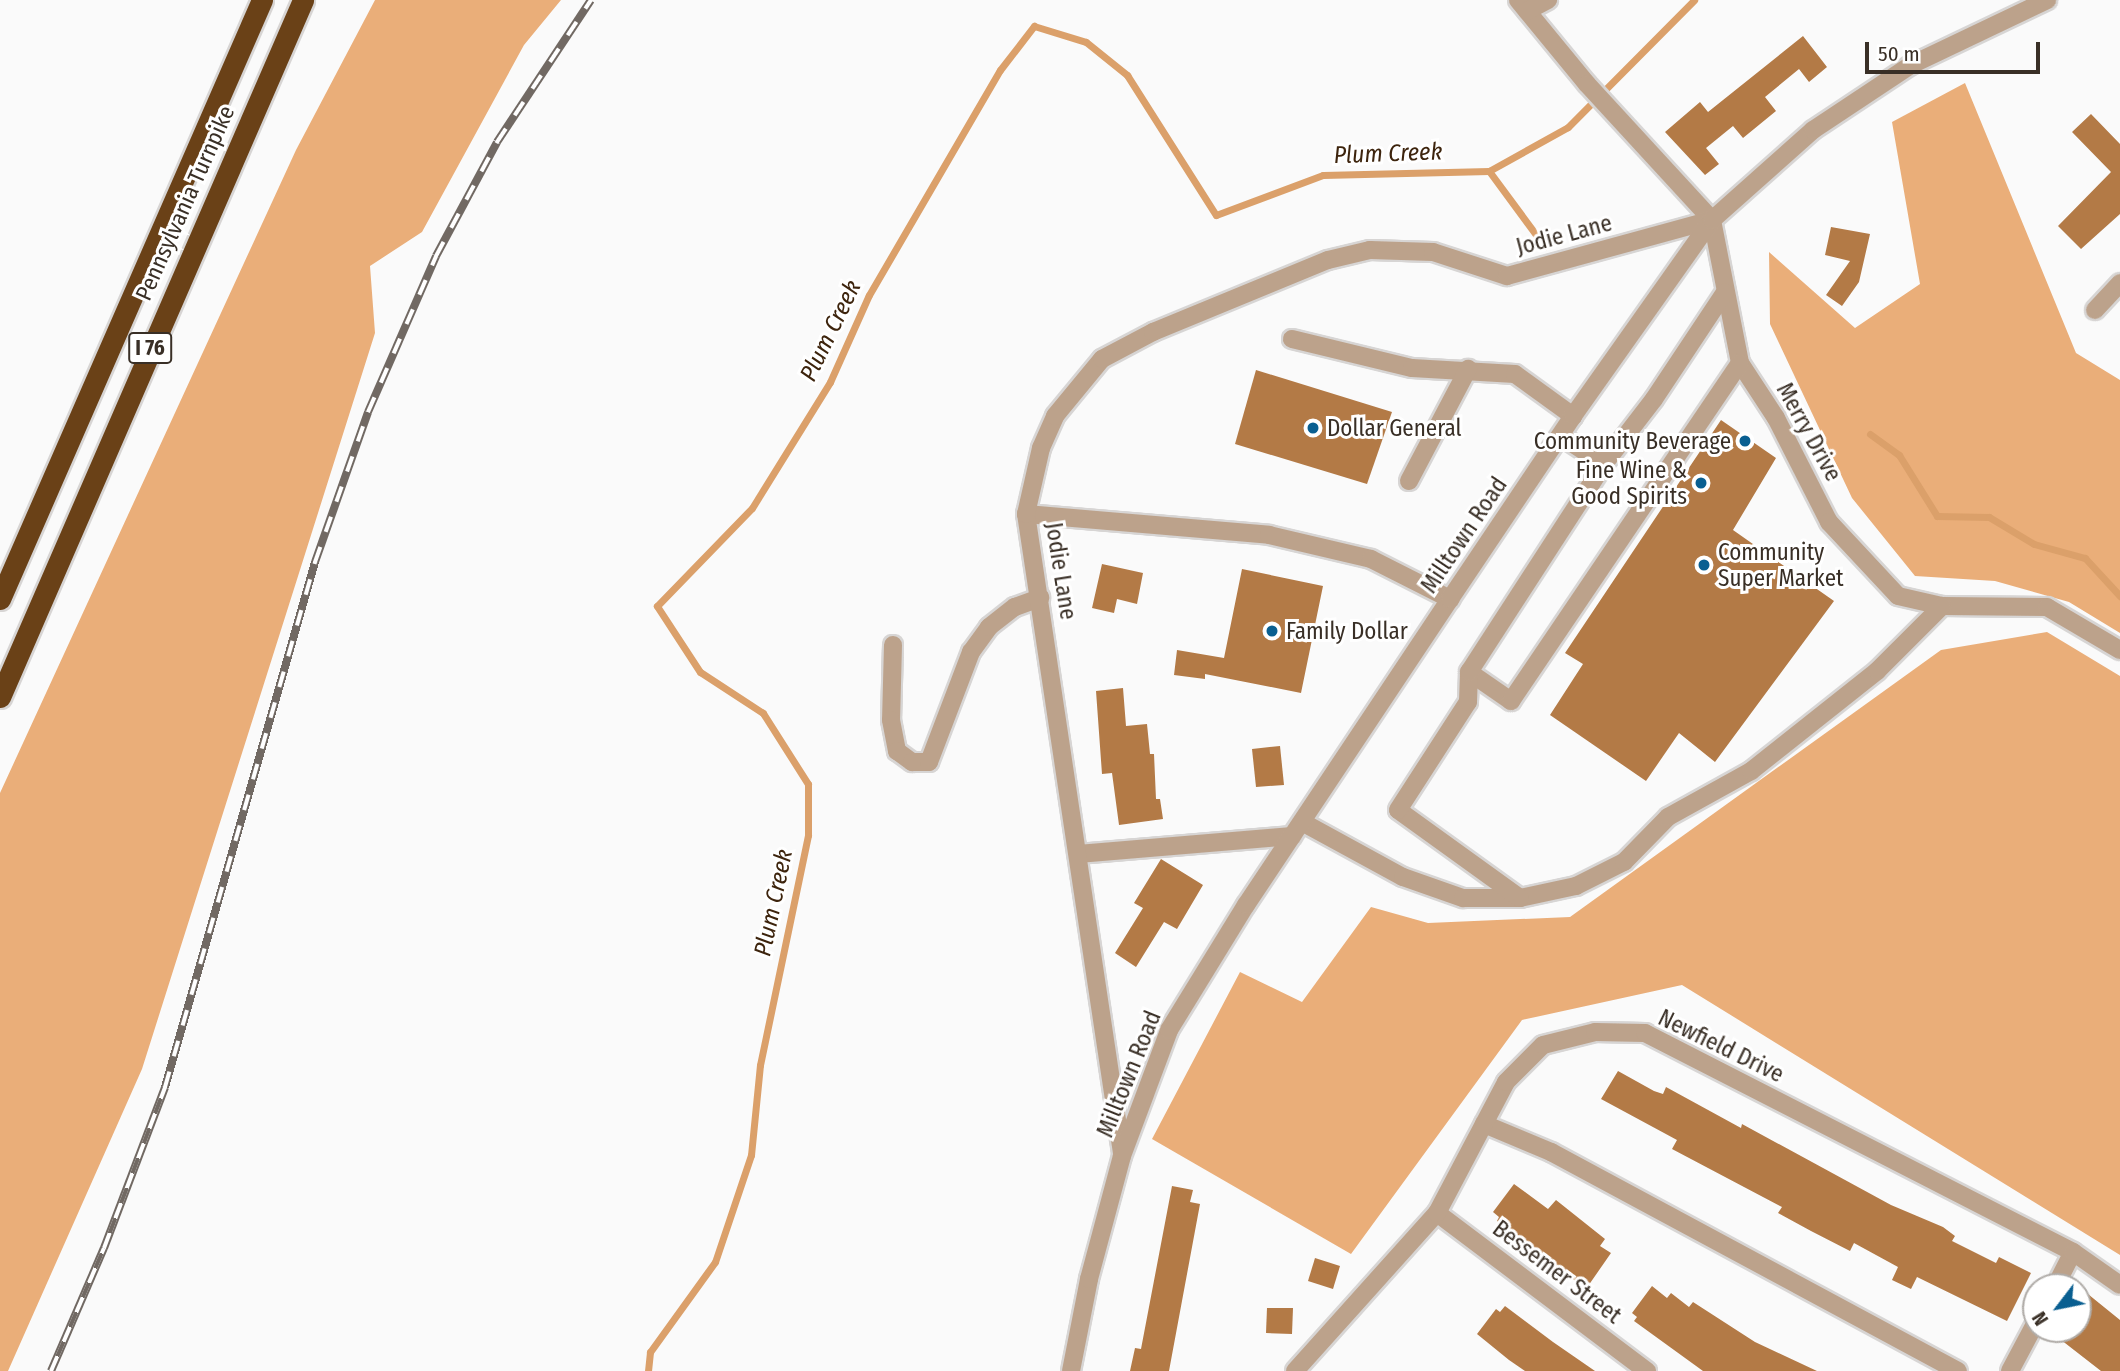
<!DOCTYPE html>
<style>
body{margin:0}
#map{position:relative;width:2120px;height:1371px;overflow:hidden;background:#fafafa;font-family:"Fira Sans Condensed",sans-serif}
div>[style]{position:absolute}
.forest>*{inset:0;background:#eaae79}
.stream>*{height:7px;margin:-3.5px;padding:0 3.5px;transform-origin:3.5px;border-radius:3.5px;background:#dba06a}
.building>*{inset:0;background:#b37a46}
.roads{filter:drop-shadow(2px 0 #d7d5d4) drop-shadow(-2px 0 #d7d5d4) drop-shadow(0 2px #d7d5d4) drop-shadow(0 -2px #d7d5d4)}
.minor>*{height:18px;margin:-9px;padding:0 9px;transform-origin:9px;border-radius:9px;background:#bca28b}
.highway>*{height:21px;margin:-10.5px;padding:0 10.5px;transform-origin:10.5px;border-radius:10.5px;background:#6a4117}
.rail>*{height:8px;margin-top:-4px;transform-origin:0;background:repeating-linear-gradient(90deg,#fff 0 16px,#716963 0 32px);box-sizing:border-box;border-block:2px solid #716963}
.dots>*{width:19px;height:19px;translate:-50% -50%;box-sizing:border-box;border:4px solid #fff;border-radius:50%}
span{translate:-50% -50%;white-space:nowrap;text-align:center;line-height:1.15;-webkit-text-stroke:6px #fff;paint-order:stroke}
.shield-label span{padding:2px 5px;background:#fff;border:2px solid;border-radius:5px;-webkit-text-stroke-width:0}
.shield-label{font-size:21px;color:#392f26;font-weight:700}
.street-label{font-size:23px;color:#392f26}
.poi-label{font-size:23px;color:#392f26}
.left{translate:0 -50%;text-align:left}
.right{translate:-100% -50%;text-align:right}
.water-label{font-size:24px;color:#3d240d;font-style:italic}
.north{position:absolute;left:2022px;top:1273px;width:70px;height:70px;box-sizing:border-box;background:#fff;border:2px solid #b0aca8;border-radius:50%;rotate:238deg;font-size:19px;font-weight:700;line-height:28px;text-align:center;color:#392f26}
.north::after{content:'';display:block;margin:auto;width:24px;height:32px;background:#095f91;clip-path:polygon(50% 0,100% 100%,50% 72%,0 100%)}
.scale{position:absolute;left:1865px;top:42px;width:175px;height:32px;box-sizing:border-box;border:4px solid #392f26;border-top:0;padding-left:9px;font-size:21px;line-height:24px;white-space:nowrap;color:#392f26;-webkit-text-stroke:5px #fff;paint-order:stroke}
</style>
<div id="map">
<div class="forest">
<div style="clip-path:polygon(375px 0,561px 0,524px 45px,422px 232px,370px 266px,375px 333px,142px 1069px,8px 1371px,0 1371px,0 793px,296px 150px)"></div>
<div style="clip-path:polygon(1965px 83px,2076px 353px,2120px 380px,2120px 633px,2069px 602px,1995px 581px,1915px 576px,1852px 498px,1770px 324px,1769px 252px,1855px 328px,1920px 284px,1892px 122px)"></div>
<div style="clip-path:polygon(2047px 632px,2120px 676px,2120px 1255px,1682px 985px,1522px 1020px,1351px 1254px,1152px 1139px,1240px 972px,1302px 1002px,1371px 907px,1428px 923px,1570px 917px,1941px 650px)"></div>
</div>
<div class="stream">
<div style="left:1489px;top:171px;width:94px;rotate:53.6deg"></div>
<div style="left:1870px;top:434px;width:36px;rotate:36deg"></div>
<div style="left:1899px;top:455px;width:72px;rotate:58.1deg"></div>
<div style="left:1937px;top:516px;width:52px;rotate:1.1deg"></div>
<div style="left:1989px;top:517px;width:52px;rotate:31deg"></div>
<div style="left:2034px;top:544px;width:53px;rotate:15.4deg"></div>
<div style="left:2085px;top:558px;width:52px;rotate:47.4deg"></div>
<div style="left:648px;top:1371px;width:19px;rotate:-84deg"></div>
<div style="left:650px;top:1352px;width:111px;rotate:-54.2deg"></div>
<div style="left:715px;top:1262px;width:113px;rotate:-71.4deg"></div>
<div style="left:751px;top:1155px;width:90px;rotate:-84.3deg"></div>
<div style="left:760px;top:1065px;width:235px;rotate:-78.2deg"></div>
<div style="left:808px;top:835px;width:51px;rotate:-90deg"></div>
<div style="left:808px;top:784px;width:84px;rotate:-122.4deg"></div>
<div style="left:763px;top:713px;width:75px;rotate:-146.9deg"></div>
<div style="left:700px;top:672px;width:79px;rotate:-123.1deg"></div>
<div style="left:657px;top:606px;width:136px;rotate:-45.9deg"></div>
<div style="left:752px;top:508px;width:148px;rotate:-58.2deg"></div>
<div style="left:830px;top:382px;width:95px;rotate:-65.9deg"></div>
<div style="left:869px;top:295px;width:260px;rotate:-59.8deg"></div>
<div style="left:1000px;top:70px;width:56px;rotate:-52.3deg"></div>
<div style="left:1034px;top:26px;width:54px;rotate:17.1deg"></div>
<div style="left:1086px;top:42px;width:53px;rotate:38.8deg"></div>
<div style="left:1127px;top:75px;width:166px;rotate:57.6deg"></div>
<div style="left:1216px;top:215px;width:114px;rotate:-20.5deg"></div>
<div style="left:1323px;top:175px;width:166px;rotate:-1.4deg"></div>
<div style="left:1489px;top:171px;width:90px;rotate:-29.1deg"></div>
<div style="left:1568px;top:127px;width:179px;rotate:-45.2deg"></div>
</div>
<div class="building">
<div style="clip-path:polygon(1803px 36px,1827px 67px,1809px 82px,1799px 69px,1765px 97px,1776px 111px,1743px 138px,1733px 126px,1706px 148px,1719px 164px,1705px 175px,1665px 132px,1700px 102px,1708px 112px)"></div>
<div style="clip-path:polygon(2091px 114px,2120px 144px,2120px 214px,2081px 249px,2058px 226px,2111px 172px,2072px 132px)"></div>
<div style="clip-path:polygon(1831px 227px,1870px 234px,1859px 282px,1842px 306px,1826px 295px,1850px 261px,1825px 255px)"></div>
<div style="clip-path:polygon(1256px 370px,1392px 412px,1367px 484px,1235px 444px)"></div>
<div style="clip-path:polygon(1721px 420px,1776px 458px,1733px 530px,1834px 601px,1715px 762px,1679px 733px,1646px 781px,1550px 715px,1583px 664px,1565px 653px)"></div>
<div style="clip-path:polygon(1102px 564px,1143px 573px,1137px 604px,1117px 599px,1114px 613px,1092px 608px)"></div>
<div style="clip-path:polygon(1242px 569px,1323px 586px,1301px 693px,1205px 674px,1205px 679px,1174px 675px,1177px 650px,1224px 658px)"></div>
<div style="clip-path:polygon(1123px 688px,1126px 726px,1147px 724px,1150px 754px,1154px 754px,1156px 799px,1160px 799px,1163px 819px,1119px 825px,1112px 773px,1102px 774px,1096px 691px)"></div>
<div style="clip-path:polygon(1280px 746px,1284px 785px,1256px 787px,1252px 749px)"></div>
<div style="clip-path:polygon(1161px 859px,1203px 885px,1177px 929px,1164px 922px,1136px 967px,1115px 953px,1143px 908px,1134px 903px)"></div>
<div style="clip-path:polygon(1618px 1071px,1654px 1091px,1663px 1094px,1666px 1087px,1741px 1128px,1742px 1124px,1891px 1205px,1943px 1227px,1955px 1236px,1952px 1241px,1996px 1263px,1999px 1257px,2031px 1273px,2007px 1321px,1917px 1277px,1911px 1289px,1892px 1280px,1898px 1267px,1854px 1243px,1850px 1251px,1811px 1231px,1778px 1213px,1782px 1207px,1672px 1149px,1677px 1140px,1601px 1099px)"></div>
<div style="clip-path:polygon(1514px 1184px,1548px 1209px,1556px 1200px,1605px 1239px,1600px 1246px,1611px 1253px,1586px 1289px,1497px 1221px,1499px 1217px,1493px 1212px)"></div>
<div style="clip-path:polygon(1172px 1186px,1193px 1190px,1190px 1202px,1200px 1204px,1169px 1371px,1130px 1371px,1135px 1348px,1141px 1349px)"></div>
<div style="clip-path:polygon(1315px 1258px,1340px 1266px,1333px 1289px,1308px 1281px)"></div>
<div style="clip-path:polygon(1652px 1286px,1667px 1298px,1671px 1293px,1689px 1307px,1693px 1302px,1755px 1342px,1817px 1371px,1703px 1371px,1634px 1321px,1637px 1317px,1632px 1313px)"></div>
<div style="clip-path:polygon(2078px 1286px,2120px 1320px,2120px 1371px,2101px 1371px,2047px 1329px,2078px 1329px)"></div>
<div style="clip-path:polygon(1505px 1306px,1553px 1342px,1595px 1371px,1525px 1371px,1509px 1360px,1477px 1334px,1496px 1309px,1500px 1312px)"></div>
<div style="clip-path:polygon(1267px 1308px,1293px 1308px,1292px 1334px,1266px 1333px)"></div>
</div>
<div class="roads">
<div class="minor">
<div style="left:1518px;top:0;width:109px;rotate:50.6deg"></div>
<div style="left:1587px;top:84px;width:185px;rotate:47.4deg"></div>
<div style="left:1712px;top:220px;width:146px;rotate:78.9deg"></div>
<div style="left:1740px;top:363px;width:66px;rotate:56.8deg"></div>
<div style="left:1776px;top:418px;width:117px;rotate:63deg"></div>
<div style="left:1829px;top:522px;width:101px;rotate:47deg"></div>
<div style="left:1898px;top:596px;width:45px;rotate:12.8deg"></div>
<div style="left:1942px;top:606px;width:105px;rotate:0.5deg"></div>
<div style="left:2047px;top:607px;width:85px;rotate:30.5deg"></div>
<div style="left:1527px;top:11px;width:24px;rotate:-28deg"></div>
<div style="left:2095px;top:310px;width:37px;rotate:-47deg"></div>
<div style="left:1292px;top:339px;width:123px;rotate:13.6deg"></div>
<div style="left:1412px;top:368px;width:103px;rotate:3.3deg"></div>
<div style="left:1515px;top:374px;width:72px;rotate:35.9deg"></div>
<div style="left:1561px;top:436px;width:51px;rotate:33.1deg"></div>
<div style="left:1409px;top:481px;width:127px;rotate:-62.2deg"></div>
<div style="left:1026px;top:514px;width:244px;rotate:4.9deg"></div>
<div style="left:1269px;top:535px;width:105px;rotate:13.2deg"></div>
<div style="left:1371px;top:559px;width:89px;rotate:26.9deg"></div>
<div style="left:893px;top:645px;width:75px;rotate:91.5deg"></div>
<div style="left:891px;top:720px;width:32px;rotate:79deg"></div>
<div style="left:897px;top:751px;width:19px;rotate:36deg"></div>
<div style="left:912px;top:762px;width:17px"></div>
<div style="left:929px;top:762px;width:118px;rotate:-69.1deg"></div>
<div style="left:971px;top:652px;width:31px;rotate:-54deg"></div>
<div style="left:989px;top:627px;width:33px;rotate:-38deg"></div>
<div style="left:1015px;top:607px;width:27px;rotate:-20deg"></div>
<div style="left:1469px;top:672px;width:51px;rotate:34.6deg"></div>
<div style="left:1511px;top:701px;width:408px;rotate:-55.9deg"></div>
<div style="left:1302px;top:822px;width:115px;rotate:28.6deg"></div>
<div style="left:1403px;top:877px;width:64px;rotate:19.3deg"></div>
<div style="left:1463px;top:898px;width:57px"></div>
<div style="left:1520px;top:898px;width:57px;rotate:-12.1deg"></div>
<div style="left:1576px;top:886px;width:54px;rotate:-26.6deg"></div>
<div style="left:1624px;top:862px;width:63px;rotate:-45.6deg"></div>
<div style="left:1668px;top:817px;width:95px;rotate:-29deg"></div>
<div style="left:1751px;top:771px;width:161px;rotate:-38.4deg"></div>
<div style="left:1877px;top:671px;width:92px;rotate:-45deg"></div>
<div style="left:1078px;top:854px;width:215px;rotate:-4.8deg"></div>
<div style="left:1520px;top:898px;width:150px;rotate:-144.2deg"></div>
<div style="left:1398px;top:810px;width:129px;rotate:-57.1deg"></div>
<div style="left:1468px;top:702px;width:30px;rotate:-88deg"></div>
<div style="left:1469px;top:672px;width:248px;rotate:-57deg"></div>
<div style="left:1604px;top:464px;width:82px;rotate:-52.4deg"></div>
<div style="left:1654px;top:399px;width:128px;rotate:-56.4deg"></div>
<div style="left:1484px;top:1124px;width:73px;rotate:22.7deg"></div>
<div style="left:1551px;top:1152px;width:462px;rotate:28.3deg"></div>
<div style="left:1122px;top:1153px;width:646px;rotate:-98.54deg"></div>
<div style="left:1026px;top:514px;width:68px;rotate:-77.2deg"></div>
<div style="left:1041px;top:448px;width:35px;rotate:-66deg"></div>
<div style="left:1055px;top:416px;width:74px;rotate:-50.5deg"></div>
<div style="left:1102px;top:359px;width:58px;rotate:-27.9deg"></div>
<div style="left:1153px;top:332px;width:189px;rotate:-22.4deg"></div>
<div style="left:1328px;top:260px;width:43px;rotate:-13.4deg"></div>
<div style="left:1370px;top:250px;width:63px;rotate:1.8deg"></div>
<div style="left:1433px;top:252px;width:78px;rotate:18deg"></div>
<div style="left:1507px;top:276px;width:213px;rotate:-15.3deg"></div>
<div style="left:1437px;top:1213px;width:263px;rotate:37deg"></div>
<div style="left:2055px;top:1287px;width:39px;rotate:-63deg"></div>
<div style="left:1071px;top:1371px;width:94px;rotate:-78.9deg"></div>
<div style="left:1089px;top:1279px;width:127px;rotate:-75deg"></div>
<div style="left:1122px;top:1156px;width:134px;rotate:-69.5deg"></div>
<div style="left:1169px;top:1030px;width:147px;rotate:-58.4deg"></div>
<div style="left:1246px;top:905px;width:368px;rotate:-56.3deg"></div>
<div style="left:1450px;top:599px;width:220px;rotate:-56.1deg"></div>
<div style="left:1573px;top:416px;width:240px;rotate:-54.7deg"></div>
<div style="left:1712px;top:220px;width:135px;rotate:-41.7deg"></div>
<div style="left:1813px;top:130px;width:118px;rotate:-33.6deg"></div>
<div style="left:1911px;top:65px;width:151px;rotate:-25.5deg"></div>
<div style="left:1295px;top:1371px;width:212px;rotate:-48.1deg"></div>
<div style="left:1437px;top:1213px;width:148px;rotate:-62.2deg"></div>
<div style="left:1506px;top:1082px;width:52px;rotate:-45deg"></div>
<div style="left:1543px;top:1045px;width:54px;rotate:-14deg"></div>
<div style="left:1595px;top:1032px;width:50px;rotate:1.1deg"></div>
<div style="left:1645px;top:1033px;width:481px;rotate:27.1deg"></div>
<div style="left:2073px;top:1252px;width:57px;rotate:35.1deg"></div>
<div style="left:2010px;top:1371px;width:55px;rotate:-62deg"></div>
</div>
<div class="highway">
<div style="left:0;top:599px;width:654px;rotate:-66.38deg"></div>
<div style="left:0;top:697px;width:760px;rotate:-66.5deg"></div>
</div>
</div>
<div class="rail">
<div style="left:51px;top:1371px;width:134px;rotate:-66.7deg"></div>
<div style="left:104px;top:1248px;width:172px;rotate:-69.2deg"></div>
<div style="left:165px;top:1087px;width:546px;rotate:-74.05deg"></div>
<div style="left:315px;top:562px;width:159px;rotate:-70.5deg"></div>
<div style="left:368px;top:412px;width:170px;rotate:-66.4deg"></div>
<div style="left:436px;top:256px;width:129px;rotate:-61.8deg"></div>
<div style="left:497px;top:142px;width:170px;rotate:-56.5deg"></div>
</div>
<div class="dots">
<div style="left:1313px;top:428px;background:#095f91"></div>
<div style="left:1745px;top:441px;background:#095f91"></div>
<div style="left:1701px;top:483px;background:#095f91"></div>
<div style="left:1704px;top:565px;background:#095f91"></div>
<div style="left:1272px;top:631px;background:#095f91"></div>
</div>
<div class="shield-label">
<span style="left:150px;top:348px">I 76</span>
</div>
<div class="street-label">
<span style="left:185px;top:203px;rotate:-66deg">Pennsylvania Turnpike</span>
<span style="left:1564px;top:235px;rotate:-15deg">Jodie Lane</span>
<span style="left:1809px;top:432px;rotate:61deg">Merry Drive</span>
<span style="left:1464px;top:535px;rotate:-56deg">Milltown Road</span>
<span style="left:1061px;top:571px;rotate:81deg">Jodie Lane</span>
<span style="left:1721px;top:1046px;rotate:26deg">Newfield Drive</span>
<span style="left:1129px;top:1074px;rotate:-68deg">Milltown Road</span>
<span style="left:1557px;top:1272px;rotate:37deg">Bessemer Street</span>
</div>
<div class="poi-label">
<span class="left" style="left:1327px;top:428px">Dollar General</span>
<span class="right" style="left:1731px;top:441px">Community Beverage</span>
<span class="right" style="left:1687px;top:483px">Fine Wine &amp;<br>Good Spirits</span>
<span class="left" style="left:1718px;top:565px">Community<br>Super Market</span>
<span class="left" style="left:1286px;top:631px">Family Dollar</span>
</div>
<div class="water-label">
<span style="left:1388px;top:154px;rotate:-2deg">Plum Creek</span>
<span style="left:831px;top:331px;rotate:-64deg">Plum Creek</span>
<span style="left:774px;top:903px;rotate:-78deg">Plum Creek</span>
</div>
<div class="north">N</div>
<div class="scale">50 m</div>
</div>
